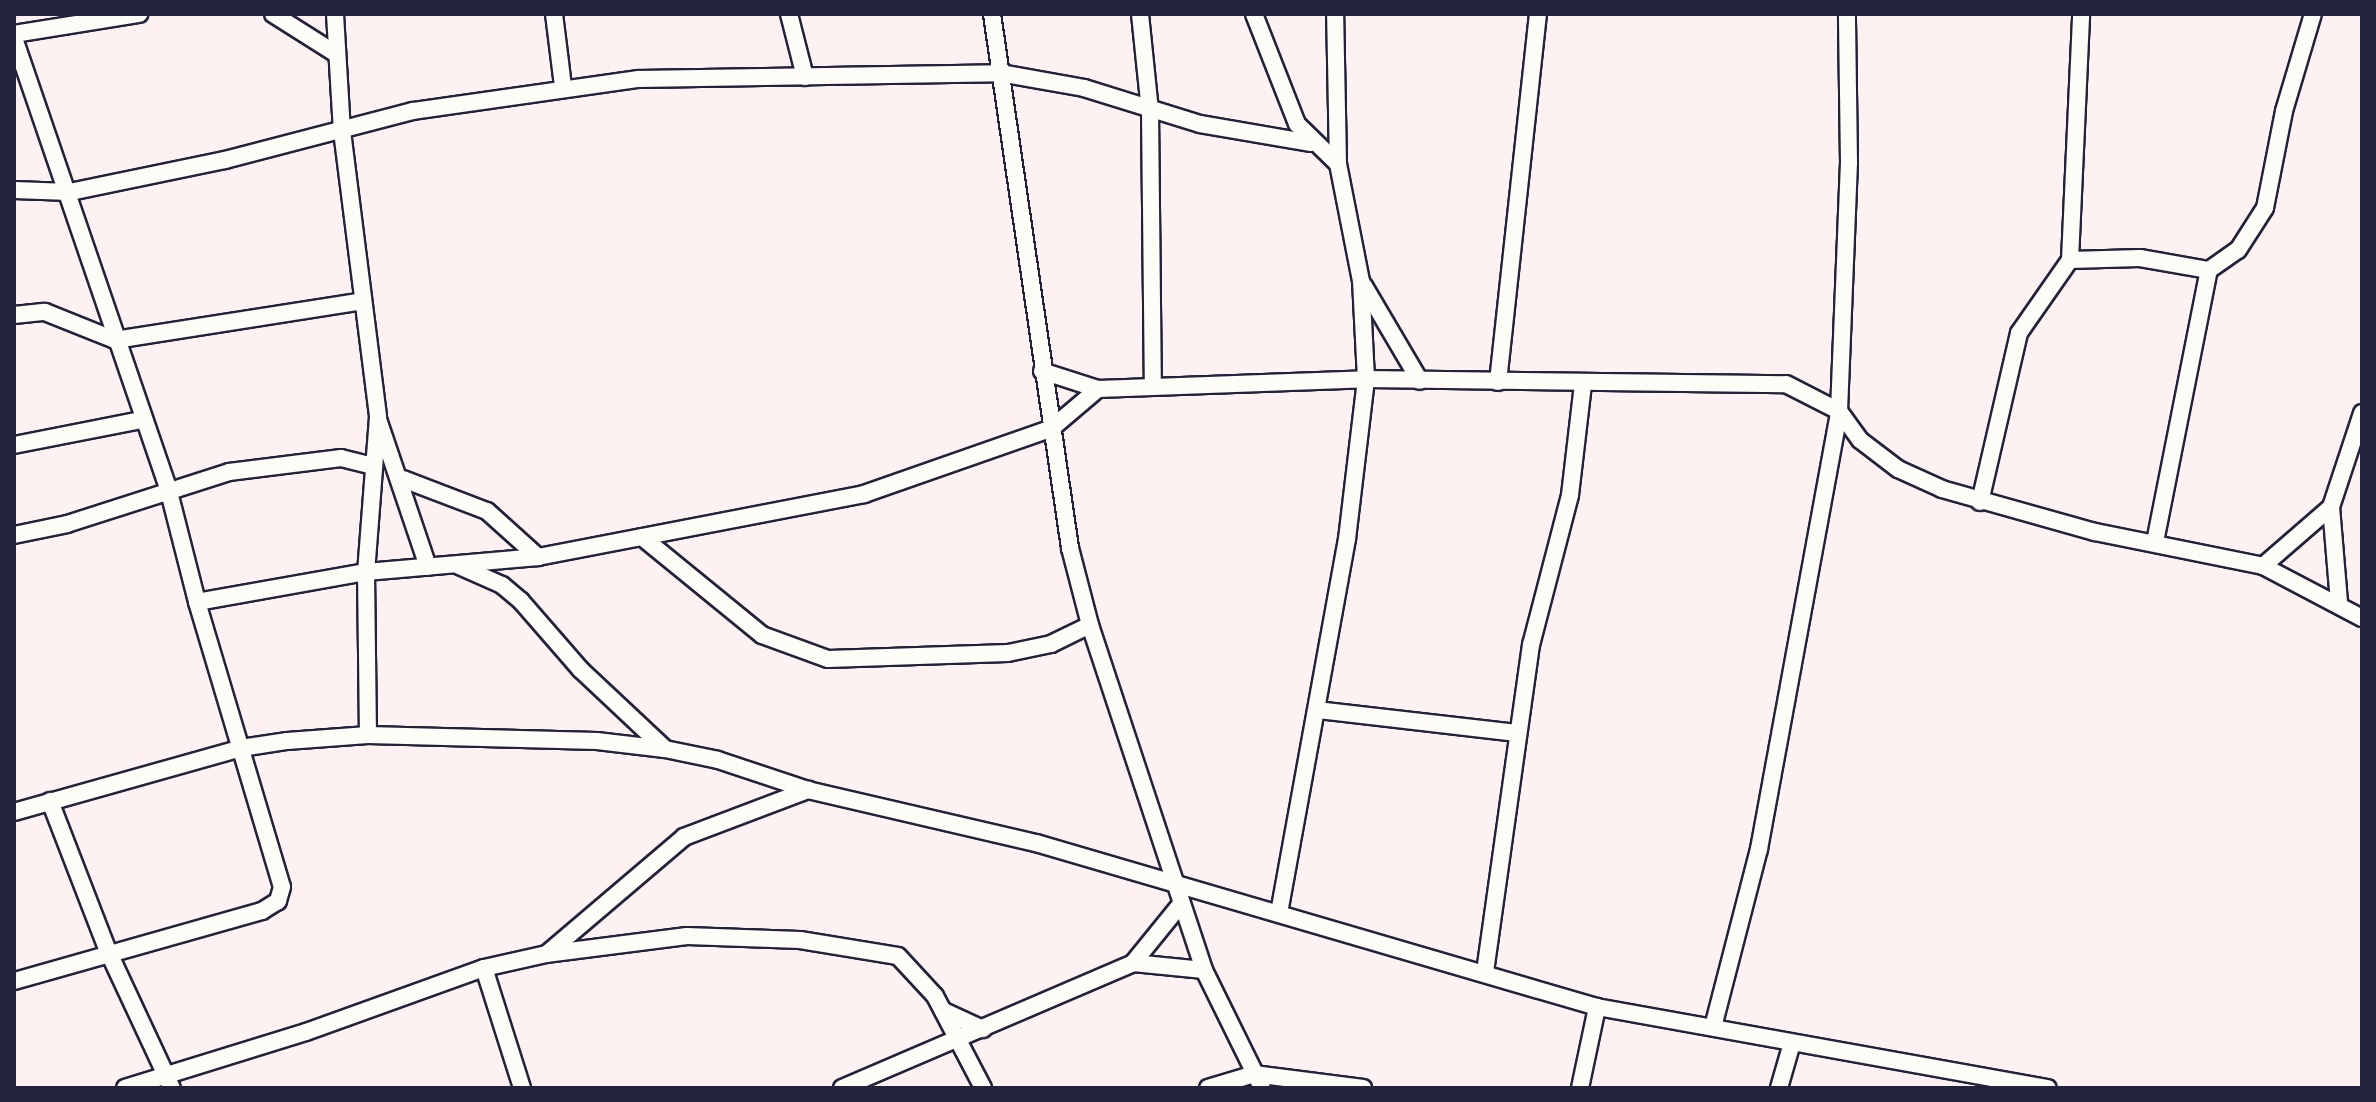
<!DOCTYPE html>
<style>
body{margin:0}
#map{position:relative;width:2376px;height:1102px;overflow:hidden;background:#fdf1f1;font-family:Dekko,sans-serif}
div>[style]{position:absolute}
.roads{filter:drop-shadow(2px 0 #22223b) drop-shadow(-2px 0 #22223b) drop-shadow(0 2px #22223b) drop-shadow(0 -2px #22223b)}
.street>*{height:16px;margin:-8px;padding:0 8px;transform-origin:8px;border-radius:8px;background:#fdfcf7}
span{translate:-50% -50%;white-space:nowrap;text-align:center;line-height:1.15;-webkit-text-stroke:7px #fdfcf7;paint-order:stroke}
.frame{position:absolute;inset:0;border:16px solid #22223b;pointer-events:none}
</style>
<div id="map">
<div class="roads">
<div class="street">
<div style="left:273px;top:14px;width:73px;rotate:32.2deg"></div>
<div style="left:335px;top:14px;width:117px;rotate:86.6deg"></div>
<div style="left:342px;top:131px;width:288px;rotate:82.8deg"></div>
<div style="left:378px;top:417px;width:155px;rotate:94.4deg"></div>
<div style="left:366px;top:572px;width:163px;rotate:89.3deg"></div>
<div style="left:554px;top:14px;width:73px;rotate:82.9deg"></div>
<div style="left:789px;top:14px;width:65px;rotate:75.7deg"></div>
<div style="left:992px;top:14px;width:540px;rotate:81.69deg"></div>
<div style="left:1070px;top:548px;width:80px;rotate:75.4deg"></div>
<div style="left:1090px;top:625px;width:363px;rotate:71.7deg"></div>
<div style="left:1204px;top:970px;width:131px;rotate:63.8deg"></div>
<div style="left:1140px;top:14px;width:98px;rotate:84.1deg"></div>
<div style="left:1150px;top:111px;width:274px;rotate:89.4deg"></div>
<div style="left:1254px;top:14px;width:118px;rotate:68.6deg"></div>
<div style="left:1297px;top:124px;width:57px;rotate:44.3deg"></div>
<div style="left:14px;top:34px;width:127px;rotate:-9.1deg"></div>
<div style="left:14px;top:38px;width:476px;rotate:71.1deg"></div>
<div style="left:168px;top:488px;width:118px;rotate:75.7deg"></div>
<div style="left:197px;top:602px;width:297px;rotate:73.4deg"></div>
<div style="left:282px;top:887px;width:15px;rotate:106deg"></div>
<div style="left:278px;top:901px;width:19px;rotate:148deg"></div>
<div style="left:262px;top:911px;width:258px;rotate:164.2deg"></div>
<div style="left:14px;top:190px;width:56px;rotate:2deg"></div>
<div style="left:70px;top:192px;width:158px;rotate:-11.7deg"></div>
<div style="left:225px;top:160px;width:194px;rotate:-14.6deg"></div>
<div style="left:413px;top:111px;width:227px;rotate:-8.1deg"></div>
<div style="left:638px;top:79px;width:362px;rotate:-0.9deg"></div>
<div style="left:1000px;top:73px;width:85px;rotate:10.1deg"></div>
<div style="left:1084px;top:88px;width:121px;rotate:17.2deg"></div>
<div style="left:1200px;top:124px;width:113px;rotate:9.7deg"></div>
<div style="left:2070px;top:260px;width:246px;rotate:-87.4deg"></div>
<div style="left:1364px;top:286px;width:110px;rotate:59.5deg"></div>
<div style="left:14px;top:315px;width:31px;rotate:-6deg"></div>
<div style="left:45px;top:312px;width:75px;rotate:21.8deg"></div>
<div style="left:115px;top:340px;width:251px;rotate:-8.9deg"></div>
<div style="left:1042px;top:371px;width:59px;rotate:17.8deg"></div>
<div style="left:1098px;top:389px;width:268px;rotate:-2.1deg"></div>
<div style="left:1366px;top:379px;width:420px;rotate:0.7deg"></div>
<div style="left:1786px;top:384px;width:59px;rotate:27deg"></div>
<div style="left:1839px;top:411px;width:36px;rotate:54deg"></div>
<div style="left:1860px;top:440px;width:48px;rotate:37.3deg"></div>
<div style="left:1898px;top:469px;width:48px;rotate:24.4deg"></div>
<div style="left:1942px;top:489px;width:159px;rotate:15.7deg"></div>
<div style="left:2095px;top:532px;width:171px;rotate:11.4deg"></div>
<div style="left:2263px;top:566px;width:112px;rotate:27.7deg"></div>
<div style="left:1498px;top:382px;width:370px;rotate:-83.8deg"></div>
<div style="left:378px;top:419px;width:156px;rotate:71.3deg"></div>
<div style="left:14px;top:445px;width:129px;rotate:-11.1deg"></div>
<div style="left:403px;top:479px;width:90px;rotate:20.9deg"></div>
<div style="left:487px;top:511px;width:69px;rotate:42deg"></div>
<div style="left:1980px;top:502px;width:173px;rotate:-77deg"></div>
<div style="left:2019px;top:333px;width:89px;rotate:-55.1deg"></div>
<div style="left:2070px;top:260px;width:70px;rotate:-1.6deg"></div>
<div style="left:2140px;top:258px;width:70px;rotate:9.9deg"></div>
<div style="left:14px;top:535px;width:54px;rotate:-11.7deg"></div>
<div style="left:67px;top:524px;width:170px;rotate:-17.8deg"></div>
<div style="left:229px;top:472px;width:113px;rotate:-7.1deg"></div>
<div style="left:341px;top:458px;width:33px;rotate:14deg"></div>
<div style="left:642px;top:537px;width:155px;rotate:39.2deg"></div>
<div style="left:762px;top:635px;width:70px;rotate:20deg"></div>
<div style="left:828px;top:659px;width:180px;rotate:-1.9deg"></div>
<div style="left:1008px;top:653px;width:44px;rotate:-11.8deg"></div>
<div style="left:1051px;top:644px;width:43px;rotate:-26deg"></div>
<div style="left:2155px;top:542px;width:277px;rotate:-78.8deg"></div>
<div style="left:2209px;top:270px;width:35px;rotate:-35deg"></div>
<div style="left:2238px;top:250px;width:50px;rotate:-57.3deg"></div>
<div style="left:2265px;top:208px;width:99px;rotate:-78.9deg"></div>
<div style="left:2284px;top:111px;width:101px;rotate:-73.4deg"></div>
<div style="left:459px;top:566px;width:47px;rotate:23.8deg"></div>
<div style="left:502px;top:585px;width:25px;rotate:40deg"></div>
<div style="left:521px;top:601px;width:91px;rotate:49deg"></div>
<div style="left:581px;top:670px;width:115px;rotate:43.2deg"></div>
<div style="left:2263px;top:566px;width:90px;rotate:-40.9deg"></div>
<div style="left:197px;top:602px;width:172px;rotate:-10.1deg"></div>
<div style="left:366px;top:572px;width:173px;rotate:-5deg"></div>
<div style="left:538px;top:557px;width:332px;rotate:-10.9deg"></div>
<div style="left:864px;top:494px;width:199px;rotate:-19.3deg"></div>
<div style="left:1052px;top:428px;width:60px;rotate:-40.3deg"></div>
<div style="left:2339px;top:602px;width:95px;rotate:-94.8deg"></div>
<div style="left:2331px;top:507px;width:99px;rotate:-71.7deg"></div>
<div style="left:1318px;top:710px;width:201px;rotate:6.6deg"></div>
<div style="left:50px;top:801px;width:161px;rotate:68.9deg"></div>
<div style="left:108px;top:951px;width:151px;rotate:65deg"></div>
<div style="left:14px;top:812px;width:236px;rotate:-15.7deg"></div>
<div style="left:241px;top:748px;width:47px;rotate:-8.7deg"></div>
<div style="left:287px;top:741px;width:81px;rotate:-4.2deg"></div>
<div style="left:368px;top:735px;width:229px;rotate:1.5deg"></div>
<div style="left:597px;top:741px;width:68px;rotate:6.7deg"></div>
<div style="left:665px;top:749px;width:54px;rotate:11.7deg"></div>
<div style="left:718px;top:760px;width:95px;rotate:18.4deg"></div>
<div style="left:808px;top:790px;width:234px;rotate:13.1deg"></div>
<div style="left:1036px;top:843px;width:584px;rotate:16.3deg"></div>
<div style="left:1597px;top:1007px;width:458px;rotate:10.2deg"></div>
<div style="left:1279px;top:913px;width:380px;rotate:-79.7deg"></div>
<div style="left:1347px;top:539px;width:161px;rotate:-83.2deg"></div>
<div style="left:1366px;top:379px;width:98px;rotate:-92.9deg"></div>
<div style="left:1361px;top:281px;width:119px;rotate:-101.1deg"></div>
<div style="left:1338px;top:164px;width:150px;rotate:-91.1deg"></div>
<div style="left:549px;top:952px;width:177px;rotate:-40.4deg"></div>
<div style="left:684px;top:837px;width:133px;rotate:-20.8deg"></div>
<div style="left:1133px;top:963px;width:71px;rotate:5.6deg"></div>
<div style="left:484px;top:968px;width:126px;rotate:72.4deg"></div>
<div style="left:1485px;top:972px;width:330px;rotate:-82deg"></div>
<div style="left:1531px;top:645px;width:155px;rotate:-75.4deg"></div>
<div style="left:1570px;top:495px;width:112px;rotate:-83.3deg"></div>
<div style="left:944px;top:1011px;width:43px;rotate:24.8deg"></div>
<div style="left:1713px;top:1027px;width:184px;rotate:-75.5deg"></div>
<div style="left:1759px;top:849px;width:445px;rotate:-79.6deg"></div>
<div style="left:1839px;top:411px;width:248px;rotate:-87.7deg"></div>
<div style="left:1849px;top:163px;width:149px;rotate:-90.8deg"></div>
<div style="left:125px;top:1088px;width:189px;rotate:-17.2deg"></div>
<div style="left:306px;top:1032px;width:189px;rotate:-19.8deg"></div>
<div style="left:484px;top:968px;width:64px;rotate:-12.7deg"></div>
<div style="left:546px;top:954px;width:142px;rotate:-7.3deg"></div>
<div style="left:687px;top:936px;width:113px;rotate:2deg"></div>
<div style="left:800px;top:940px;width:99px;rotate:9.3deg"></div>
<div style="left:898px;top:956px;width:54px;rotate:47.2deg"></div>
<div style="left:935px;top:996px;width:104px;rotate:62.4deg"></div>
<div style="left:842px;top:1088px;width:317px;rotate:-23.2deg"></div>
<div style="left:1133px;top:963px;width:76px;rotate:-50.9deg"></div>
<div style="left:1208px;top:1088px;width:48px;rotate:-16.9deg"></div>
<div style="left:1254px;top:1074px;width:110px;rotate:7.3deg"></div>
<div style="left:1580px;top:1088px;width:83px;rotate:-78.1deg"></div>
<div style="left:1779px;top:1088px;width:47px;rotate:-73.9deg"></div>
</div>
</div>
<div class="frame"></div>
</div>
